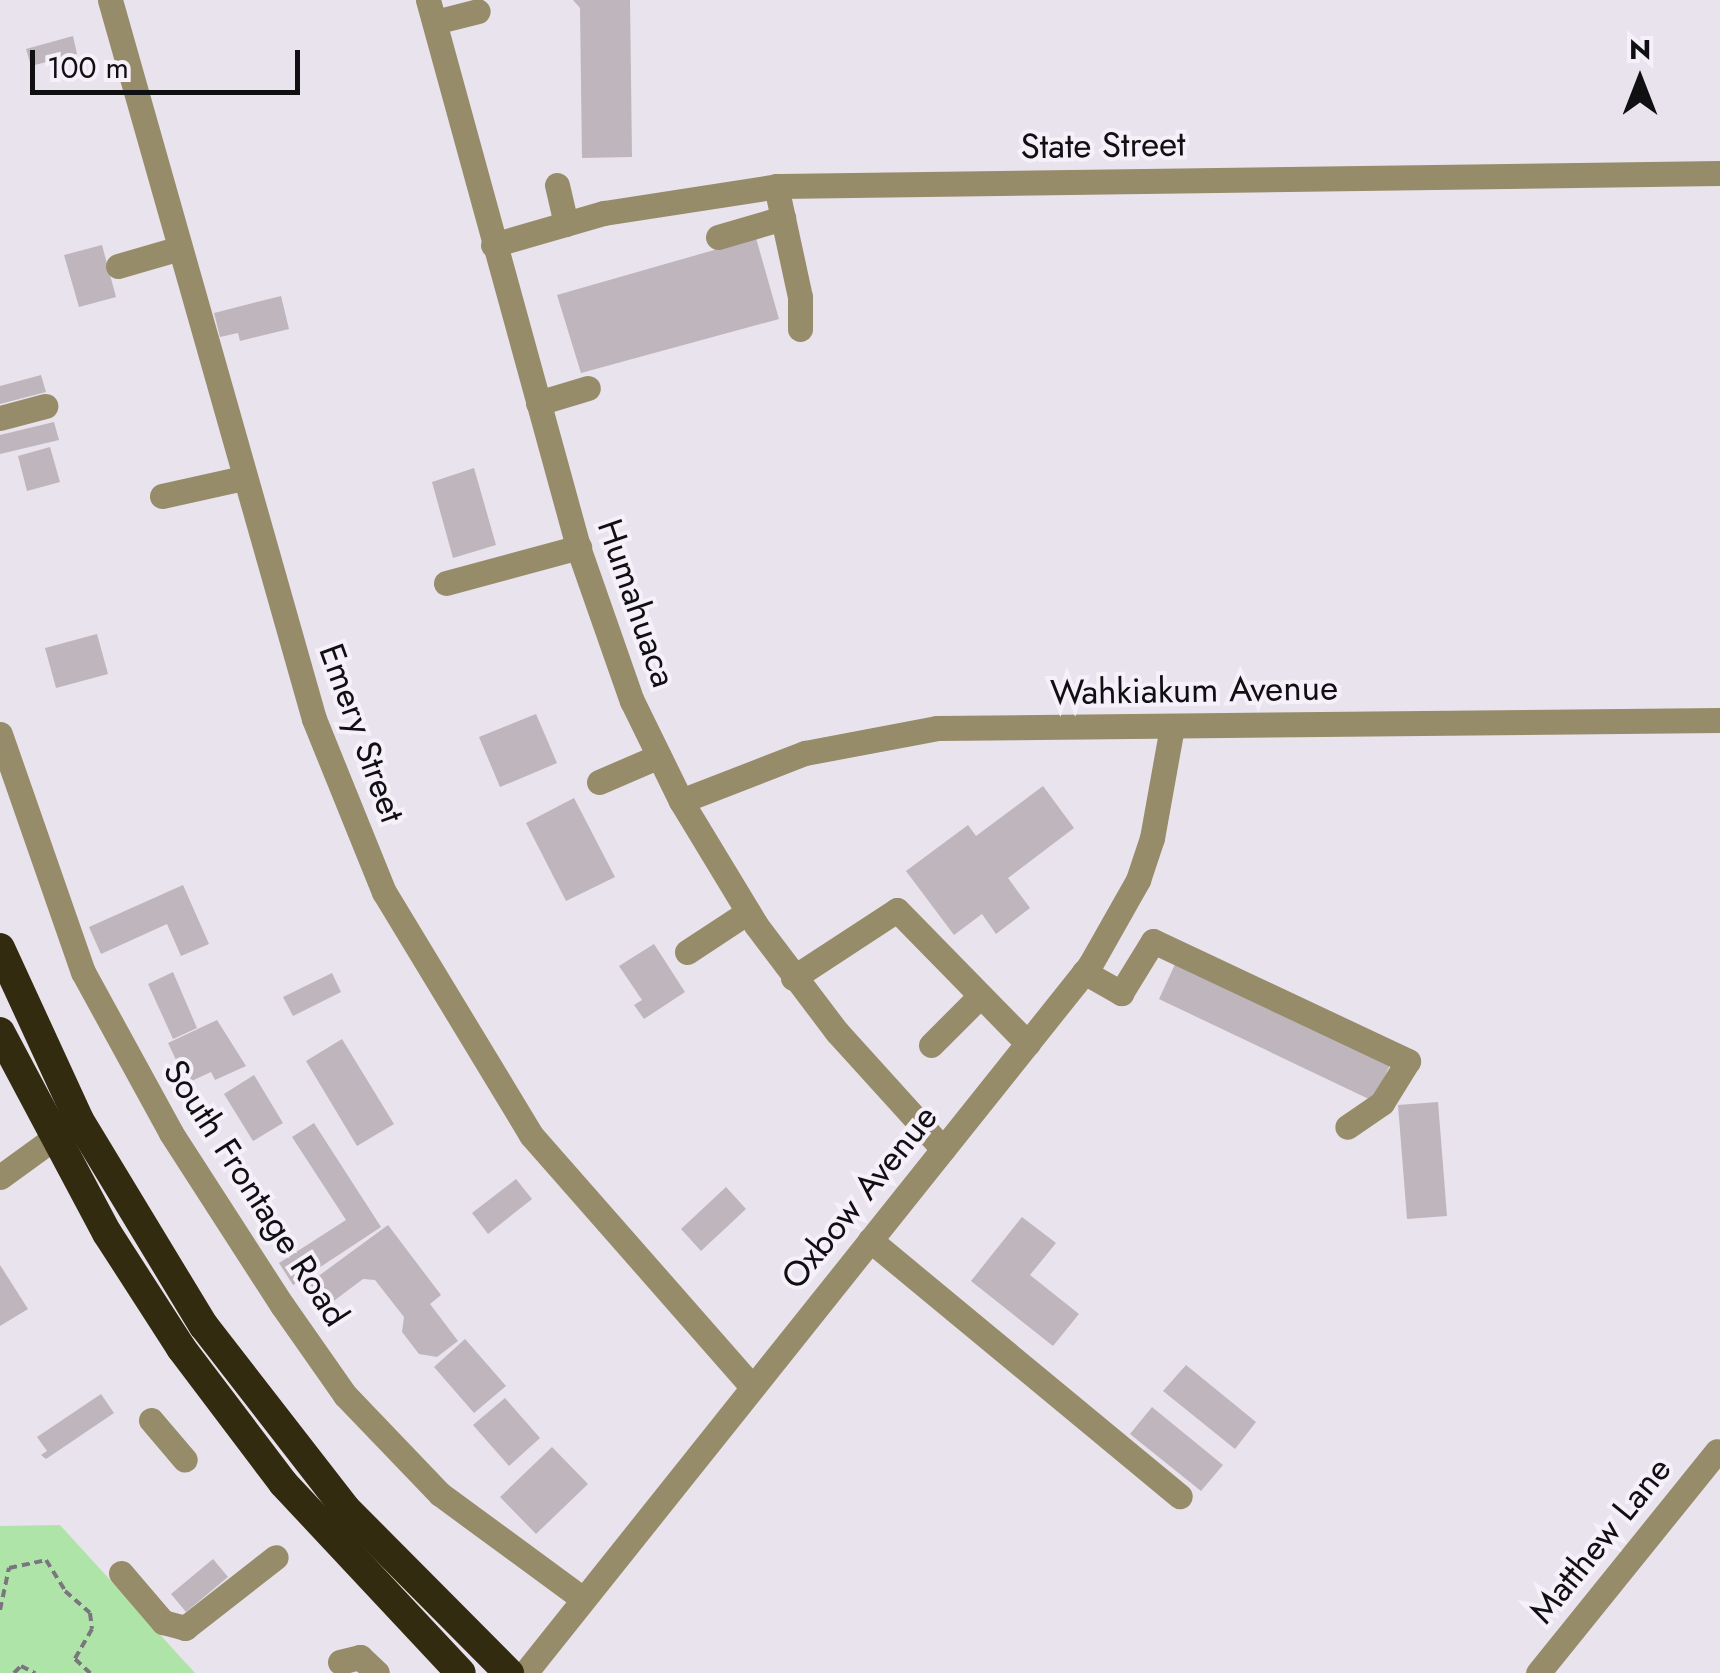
<!DOCTYPE html>
<style>
body{margin:0}
#map{position:relative;width:1720px;height:1673px;overflow:hidden;background:#e9e3ed;font-family:Jost,sans-serif}
div>[style]{position:absolute}
.green>*{inset:0;background:#afe4a9}
.building>*{inset:0;background:#bfb5bc}
.path>*{height:4px;margin-top:-2px;transform-origin:0;background:repeating-linear-gradient(90deg,#7a767d 0 8px,transparent 0 13px)}
.minor>*{height:25px;margin:-12.5px;padding:0 12.5px;transform-origin:12.5px;border-radius:12.5px;background:#968c69}
.highway>*{height:30px;margin:-15px;padding:0 15px;transform-origin:15px;border-radius:15px;background:#332b0f}
span{translate:-50% -50%;white-space:nowrap;text-align:center;line-height:1.15;-webkit-text-stroke:8px #f6f0fa;paint-order:stroke}
.street-label{font-size:35px;color:#100f12}
.north{position:absolute;left:1590px;top:30px;width:100px;height:100px;-webkit-text-stroke:8px #f6f0fa;paint-order:stroke;rotate:0deg;font-size:28px;font-weight:700;line-height:40px;text-align:center;color:#100f12}
.north::after{content:'';display:block;margin:auto;width:35px;height:45px;background:#100f12;clip-path:polygon(50% 0,100% 100%,50% 72%,0 100%)}
.scale{position:absolute;left:30px;top:50px;width:270px;height:45px;box-sizing:border-box;border:5px solid #100f12;border-top:0;padding-left:12px;font-size:30px;line-height:35px;white-space:nowrap;color:#100f12;-webkit-text-stroke:8px #f6f0fa;paint-order:stroke}
</style>
<div id="map">
<div class="green">
<div style="clip-path:polygon(60px 1525px,195px 1673px,0 1673px,0 1526px)"></div>
</div>
<div class="building">
<div style="clip-path:polygon(573px 0,630px 0,632px 157px,582px 158px,580px 8px)"></div>
<div style="clip-path:polygon(73px 36px,77px 54px,31px 66px,26px 49px)"></div>
<div style="clip-path:polygon(756px 238px,779px 319px,581px 373px,557px 295px)"></div>
<div style="clip-path:polygon(102px 245px,116px 297px,79px 307px,64px 255px)"></div>
<div style="clip-path:polygon(281px 296px,289px 329px,240px 341px,238px 333px,220px 337px,214px 313px)"></div>
<div style="clip-path:polygon(41px 375px,46px 392px,0 404px,0 386px)"></div>
<div style="clip-path:polygon(54px 422px,59px 440px,0 454px,0 435px)"></div>
<div style="clip-path:polygon(50px 447px,60px 482px,27px 491px,18px 456px)"></div>
<div style="clip-path:polygon(474px 468px,496px 545px,453px 558px,432px 482px)"></div>
<div style="clip-path:polygon(97px 634px,108px 674px,56px 688px,45px 648px)"></div>
<div style="clip-path:polygon(536px 714px,557px 763px,500px 787px,479px 737px)"></div>
<div style="clip-path:polygon(1043px 786px,1074px 828px,1008px 878px,1030px 908px,996px 934px,982px 914px,954px 935px,906px 871px,968px 825px,976px 836px)"></div>
<div style="clip-path:polygon(574px 798px,615px 877px,566px 901px,526px 823px)"></div>
<div style="clip-path:polygon(183px 885px,209px 944px,181px 956px,167px 924px,101px 954px,89px 927px)"></div>
<div style="clip-path:polygon(654px 944px,685px 992px,644px 1019px,634px 1005px,642px 1000px,619px 966px)"></div>
<div style="clip-path:polygon(1177px 960px,1391px 1063px,1373px 1101px,1159px 999px)"></div>
<div style="clip-path:polygon(173px 972px,197px 1028px,173px 1039px,148px 984px)"></div>
<div style="clip-path:polygon(332px 973px,341px 992px,293px 1016px,283px 997px)"></div>
<div style="clip-path:polygon(217px 1020px,246px 1066px,215px 1080px,211px 1072px,187px 1083px,168px 1043px)"></div>
<div style="clip-path:polygon(342px 1039px,394px 1124px,357px 1146px,306px 1061px)"></div>
<div style="clip-path:polygon(254px 1075px,283px 1123px,253px 1141px,224px 1094px)"></div>
<div style="clip-path:polygon(1438px 1102px,1447px 1216px,1407px 1219px,1398px 1105px)"></div>
<div style="clip-path:polygon(314px 1123px,381px 1227px,293px 1285px,279px 1263px,346px 1220px,292px 1137px)"></div>
<div style="clip-path:polygon(516px 1179px,532px 1199px,488px 1234px,472px 1213px)"></div>
<div style="clip-path:polygon(726px 1187px,746px 1209px,701px 1251px,681px 1229px)"></div>
<div style="clip-path:polygon(1022px 1217px,1056px 1243px,1030px 1275px,1079px 1314px,1053px 1346px,971px 1281px)"></div>
<div style="clip-path:polygon(388px 1225px,441px 1295px,430px 1304px,458px 1341px,437px 1357px,419px 1354px,402px 1332px,404px 1317px,375px 1280px,363px 1279px,327px 1306px,309px 1283px)"></div>
<div style="clip-path:polygon(0 1265px,28px 1309px,0 1326px)"></div>
<div style="clip-path:polygon(465px 1339px,506px 1386px,474px 1413px,434px 1367px)"></div>
<div style="clip-path:polygon(1186px 1365px,1256px 1422px,1235px 1449px,1163px 1391px)"></div>
<div style="clip-path:polygon(101px 1394px,114px 1413px,46px 1459px,41px 1455px,47px 1451px,37px 1437px)"></div>
<div style="clip-path:polygon(505px 1398px,540px 1438px,509px 1466px,473px 1425px)"></div>
<div style="clip-path:polygon(1152px 1407px,1223px 1465px,1201px 1491px,1130px 1434px)"></div>
<div style="clip-path:polygon(552px 1447px,588px 1484px,536px 1534px,500px 1497px)"></div>
<div style="clip-path:polygon(213px 1559px,228px 1577px,186px 1612px,171px 1594px)"></div>
</div>
<div class="path">
<div style="left:0;top:1610px;width:43px;rotate:-77.9deg"></div>
<div style="left:9px;top:1568px;width:38px;rotate:-12deg"></div>
<div style="left:46px;top:1560px;width:36px;rotate:58deg"></div>
<div style="left:65px;top:1591px;width:33px;rotate:41deg"></div>
<div style="left:90px;top:1613px;width:16px;rotate:83deg"></div>
<div style="left:92px;top:1629px;width:34px;rotate:120deg"></div>
<div style="left:75px;top:1659px;width:21px;rotate:43deg"></div>
<div style="left:14px;top:1673px;width:10px;rotate:-45deg"></div>
<div style="left:21px;top:1666px;width:16px;rotate:27deg"></div>
</div>
<div class="minor">
<div style="left:110px;top:0;width:747px;rotate:74.16deg"></div>
<div style="left:314px;top:719px;width:187px;rotate:68deg"></div>
<div style="left:384px;top:892px;width:284px;rotate:58.8deg"></div>
<div style="left:531px;top:1135px;width:335px;rotate:48.7deg"></div>
<div style="left:428px;top:0;width:570px;rotate:74.65deg"></div>
<div style="left:579px;top:550px;width:160px;rotate:70.7deg"></div>
<div style="left:632px;top:701px;width:111px;rotate:63.9deg"></div>
<div style="left:681px;top:801px;width:145px;rotate:58.8deg"></div>
<div style="left:756px;top:925px;width:134px;rotate:52.9deg"></div>
<div style="left:837px;top:1032px;width:158px;rotate:47.8deg"></div>
<div style="left:435px;top:22px;width:44px;rotate:-14.3deg"></div>
<div style="left:557px;top:185px;width:40px;rotate:77deg"></div>
<div style="left:776px;top:186px;width:114px;rotate:77.8deg"></div>
<div style="left:800px;top:297px;width:32px;rotate:90deg"></div>
<div style="left:718px;top:237px;width:68px;rotate:-16.3deg"></div>
<div style="left:493px;top:245px;width:116px;rotate:-16.1deg"></div>
<div style="left:604px;top:213px;width:177px;rotate:-8.8deg"></div>
<div style="left:779px;top:186px;width:941px;rotate:-0.79deg"></div>
<div style="left:118px;top:266px;width:61px;rotate:-16.1deg"></div>
<div style="left:538px;top:403px;width:52px;rotate:-16.7deg"></div>
<div style="left:0;top:418px;width:47px;rotate:-14.9deg"></div>
<div style="left:162px;top:496px;width:83px;rotate:-12.5deg"></div>
<div style="left:446px;top:583px;width:138px;rotate:-15.1deg"></div>
<div style="left:0;top:734px;width:252px;rotate:70.8deg"></div>
<div style="left:83px;top:972px;width:183px;rotate:61.3deg"></div>
<div style="left:171px;top:1133px;width:205px;rotate:57.2deg"></div>
<div style="left:282px;top:1305px;width:110px;rotate:55deg"></div>
<div style="left:345px;top:1395px;width:137px;rotate:46.2deg"></div>
<div style="left:440px;top:1494px;width:177px;rotate:36.3deg"></div>
<div style="left:599px;top:782px;width:65px;rotate:-23.4deg"></div>
<div style="left:681px;top:801px;width:133px;rotate:-21.2deg"></div>
<div style="left:805px;top:753px;width:134px;rotate:-10.7deg"></div>
<div style="left:937px;top:728px;width:783px;rotate:-0.59deg"></div>
<div style="left:687px;top:952px;width:73px;rotate:-33.3deg"></div>
<div style="left:1084px;top:972px;width:43px;rotate:29.6deg"></div>
<div style="left:1121px;top:993px;width:61px;rotate:-58.4deg"></div>
<div style="left:1153px;top:941px;width:282px;rotate:25.2deg"></div>
<div style="left:1408px;top:1061px;width:49px;rotate:121.8deg"></div>
<div style="left:1382px;top:1103px;width:42px;rotate:145.6deg"></div>
<div style="left:793px;top:978px;width:124px;rotate:-33.2deg"></div>
<div style="left:897px;top:910px;width:187px;rotate:45.6deg"></div>
<div style="left:931px;top:1045px;width:66px;rotate:-45deg"></div>
<div style="left:0;top:1177px;width:85px;rotate:-35.9deg"></div>
<div style="left:870px;top:1240px;width:402px;rotate:39.6deg"></div>
<div style="left:151px;top:1420px;width:52px;rotate:49.6deg"></div>
<div style="left:121px;top:1573px;width:65px;rotate:49.4deg"></div>
<div style="left:163px;top:1622px;width:23px;rotate:15deg"></div>
<div style="left:185px;top:1628px;width:115px;rotate:-38deg"></div>
<div style="left:340px;top:1662px;width:21px;rotate:-14deg"></div>
<div style="left:360px;top:1657px;width:23px;rotate:43deg"></div>
<div style="left:525px;top:1673px;width:906px;rotate:-51.41deg"></div>
<div style="left:1090px;top:965px;width:98px;rotate:-60.5deg"></div>
<div style="left:1138px;top:880px;width:44px;rotate:-71.6deg"></div>
<div style="left:1152px;top:838px;width:113px;rotate:-79.8deg"></div>
<div style="left:1538px;top:1673px;width:285px;rotate:-51.1deg"></div>
</div>
<div class="highway">
<div style="left:0;top:948px;width:189px;rotate:65.3deg"></div>
<div style="left:79px;top:1120px;width:241px;rotate:58.8deg"></div>
<div style="left:204px;top:1326px;width:230px;rotate:52.2deg"></div>
<div style="left:345px;top:1508px;width:233px;rotate:45.2deg"></div>
<div style="left:0;top:1032px;width:228px;rotate:62deg"></div>
<div style="left:107px;top:1233px;width:137px;rotate:57.2deg"></div>
<div style="left:181px;top:1348px;width:169px;rotate:52.9deg"></div>
<div style="left:283px;top:1483px;width:260px;rotate:46.9deg"></div>
</div>
<div class="street-label">
<span style="left:1103px;top:145px;rotate:-1deg">State Street</span>
<span style="left:637px;top:603px;rotate:71deg">Humahuaca</span>
<span style="left:1194px;top:690px;rotate:-1deg">Wahkiakum Avenue</span>
<span style="left:362px;top:733px;rotate:70deg">Emery Street</span>
<span style="left:256px;top:1193px;rotate:57deg">South Frontage Road</span>
<span style="left:859px;top:1197px;rotate:-51deg">Oxbow Avenue</span>
<span style="left:1600px;top:1540px;rotate:-51deg">Matthew Lane</span>
</div>
<div class="north">N</div>
<div class="scale">100 m</div>
</div>
